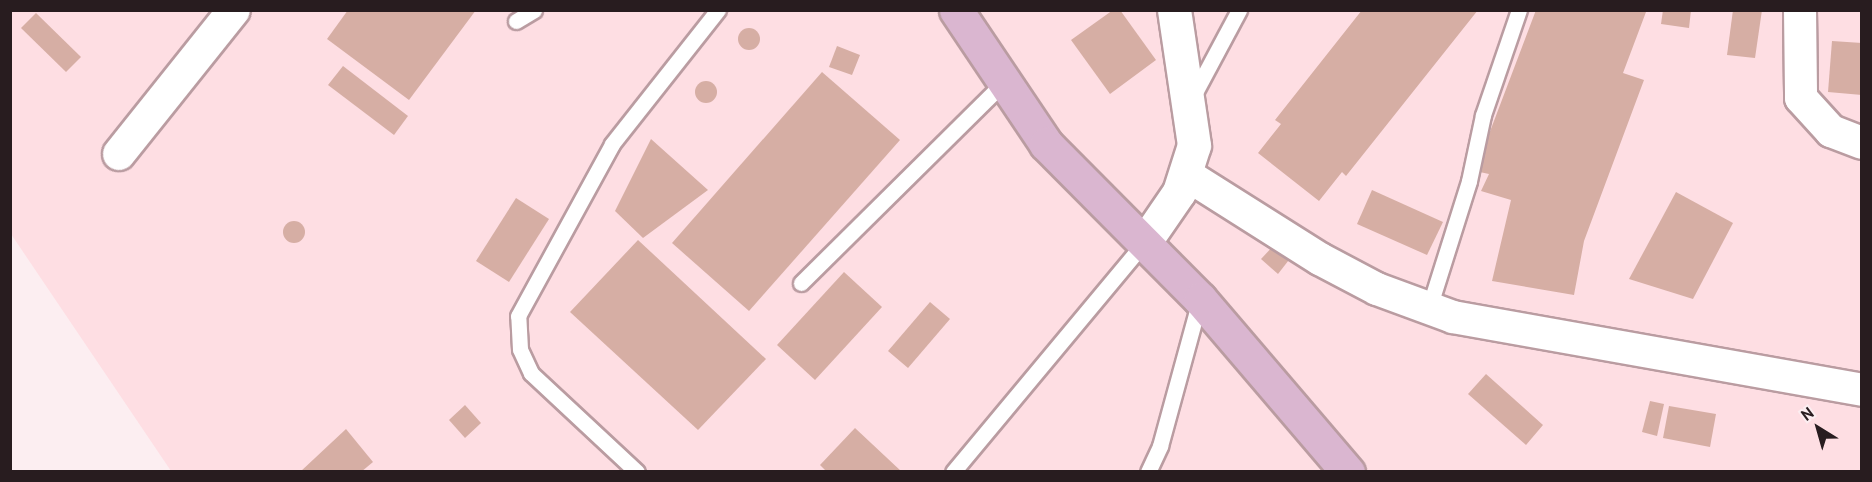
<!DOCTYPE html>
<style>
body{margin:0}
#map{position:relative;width:1872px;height:482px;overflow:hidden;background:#fceef1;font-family:"PT Sans",sans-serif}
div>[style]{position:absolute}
.built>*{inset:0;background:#fedee3}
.building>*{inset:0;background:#d6aea4}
.round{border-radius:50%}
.roads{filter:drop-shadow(2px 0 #ba9ca1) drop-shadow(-2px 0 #ba9ca1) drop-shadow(0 2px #ba9ca1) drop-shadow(0 -2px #ba9ca1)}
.lane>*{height:15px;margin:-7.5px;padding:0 7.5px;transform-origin:7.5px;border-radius:7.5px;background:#fff}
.street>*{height:32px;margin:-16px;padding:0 16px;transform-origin:16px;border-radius:16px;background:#fff}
.secondary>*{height:33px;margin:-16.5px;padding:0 16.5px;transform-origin:16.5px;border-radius:16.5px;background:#fff}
.primary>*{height:33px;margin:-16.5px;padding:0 16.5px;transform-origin:16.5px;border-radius:16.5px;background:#dab6d0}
span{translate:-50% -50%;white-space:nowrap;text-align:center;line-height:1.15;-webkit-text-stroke:4.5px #fceef1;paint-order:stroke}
.frame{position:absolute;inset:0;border:12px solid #281c1f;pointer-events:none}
.north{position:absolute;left:1788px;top:398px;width:60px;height:60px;-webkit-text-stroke:4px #fceef1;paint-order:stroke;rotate:323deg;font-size:16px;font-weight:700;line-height:24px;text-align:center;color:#281c1f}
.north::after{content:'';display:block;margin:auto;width:21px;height:27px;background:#281c1f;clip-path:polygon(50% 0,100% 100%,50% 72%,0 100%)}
</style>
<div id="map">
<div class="built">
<div style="clip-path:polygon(10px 11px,1861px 11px,1861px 471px,171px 471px,11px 234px)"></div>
</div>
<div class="building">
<div style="clip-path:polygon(348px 10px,476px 10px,409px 100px,327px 39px)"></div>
<div style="clip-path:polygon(1113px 10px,1120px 10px,1156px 60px,1110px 94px,1071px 40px)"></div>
<div style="clip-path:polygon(1362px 10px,1478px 10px,1346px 176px,1342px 172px,1319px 201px,1258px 153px,1281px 124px,1275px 120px)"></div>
<div style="clip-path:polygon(1536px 10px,1646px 12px,1623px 73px,1644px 80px,1584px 241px,1574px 295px,1492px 281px,1511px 200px,1481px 191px,1489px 174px,1475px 171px)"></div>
<div style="clip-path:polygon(1663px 10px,1691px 10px,1689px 28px,1661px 24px)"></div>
<div style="clip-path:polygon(1733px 10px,1762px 10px,1755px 58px,1727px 55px)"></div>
<div style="clip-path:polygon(36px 13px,81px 57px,66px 72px,21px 28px)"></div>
<div class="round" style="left:738px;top:28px;width:22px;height:22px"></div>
<div style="clip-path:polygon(1832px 41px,1862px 43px,1862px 95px,1828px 92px)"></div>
<div style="clip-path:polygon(837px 46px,860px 55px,852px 75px,829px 67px)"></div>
<div style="clip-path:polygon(343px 66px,408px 116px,394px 135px,328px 85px)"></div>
<div style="clip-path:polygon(822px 72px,900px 140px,749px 311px,672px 243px)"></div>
<div class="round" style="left:695px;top:81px;width:22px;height:22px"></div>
<div style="clip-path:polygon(651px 139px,708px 190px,643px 238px,615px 211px)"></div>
<div style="clip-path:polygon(1372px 190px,1443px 222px,1427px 255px,1357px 224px)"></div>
<div style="clip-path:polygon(1676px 192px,1733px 223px,1693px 299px,1629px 279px)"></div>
<div style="clip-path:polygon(516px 198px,549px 219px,509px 282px,476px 261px)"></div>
<div class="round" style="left:283px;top:221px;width:22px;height:22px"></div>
<div style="clip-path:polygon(638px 240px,766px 359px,698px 430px,570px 312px)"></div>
<div style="clip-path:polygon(1276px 243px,1292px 256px,1278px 274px,1261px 259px)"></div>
<div style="clip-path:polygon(844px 272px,882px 307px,815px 380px,777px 345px)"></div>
<div style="clip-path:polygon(930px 302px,950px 319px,908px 368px,888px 351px)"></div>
<div style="clip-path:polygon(1486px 374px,1543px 425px,1526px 445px,1468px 394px)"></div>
<div style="clip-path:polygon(1650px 401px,1664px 404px,1657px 436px,1642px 432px)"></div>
<div style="clip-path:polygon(465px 405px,481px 423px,465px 438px,449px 420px)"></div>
<div style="clip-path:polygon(1669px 406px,1716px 414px,1710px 447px,1663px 438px)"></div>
<div style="clip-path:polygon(855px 428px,902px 472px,827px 472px,820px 465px)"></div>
<div style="clip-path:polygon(346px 429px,373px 462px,361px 472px,300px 472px)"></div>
</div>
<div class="roads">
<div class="lane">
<div style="left:516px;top:21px;width:21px;rotate:-31deg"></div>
<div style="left:1192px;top:98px;width:100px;rotate:-61.9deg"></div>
<div style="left:801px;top:283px;width:283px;rotate:-44.7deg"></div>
<div style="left:1429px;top:308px;width:133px;rotate:-72.5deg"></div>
<div style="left:1469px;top:181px;width:67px;rotate:-78deg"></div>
<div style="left:1483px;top:115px;width:111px;rotate:-71.1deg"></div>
<div style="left:637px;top:472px;width:145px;rotate:-137deg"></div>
<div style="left:531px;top:373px;width:26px;rotate:-115deg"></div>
<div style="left:520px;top:349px;width:33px;rotate:-93deg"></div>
<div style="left:518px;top:316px;width:196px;rotate:-61.3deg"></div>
<div style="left:612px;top:144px;width:171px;rotate:-51.7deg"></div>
<div style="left:953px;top:472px;width:298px;rotate:-50.2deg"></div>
<div style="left:1148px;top:472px;width:29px;rotate:-65deg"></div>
<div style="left:1160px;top:446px;width:151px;rotate:-74.7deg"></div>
</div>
<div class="street">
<div style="left:1800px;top:10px;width:88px;rotate:89.3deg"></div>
<div style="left:1801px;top:98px;width:45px;rotate:47.7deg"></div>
<div style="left:1831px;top:131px;width:33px;rotate:21deg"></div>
<div style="left:119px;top:154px;width:184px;rotate:-51.4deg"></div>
<div style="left:1187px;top:175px;width:157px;rotate:32.3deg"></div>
<div style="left:1320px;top:259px;width:64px;rotate:27.8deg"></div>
<div style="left:1377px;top:289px;width:81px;rotate:20.2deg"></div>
<div style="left:1453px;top:317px;width:415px;rotate:10.1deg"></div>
</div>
<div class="secondary">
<div style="left:1144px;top:243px;width:62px;rotate:-55.5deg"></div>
<div style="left:1179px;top:192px;width:49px;rotate:-72.3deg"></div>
<div style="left:1194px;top:145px;width:136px;rotate:-98.4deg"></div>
</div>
<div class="primary">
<div style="left:956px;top:10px;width:161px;rotate:56.1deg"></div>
<div style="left:1046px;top:144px;width:218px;rotate:45.2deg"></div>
<div style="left:1200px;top:299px;width:228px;rotate:49.5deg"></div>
</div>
</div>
<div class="frame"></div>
<div class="north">N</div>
</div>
